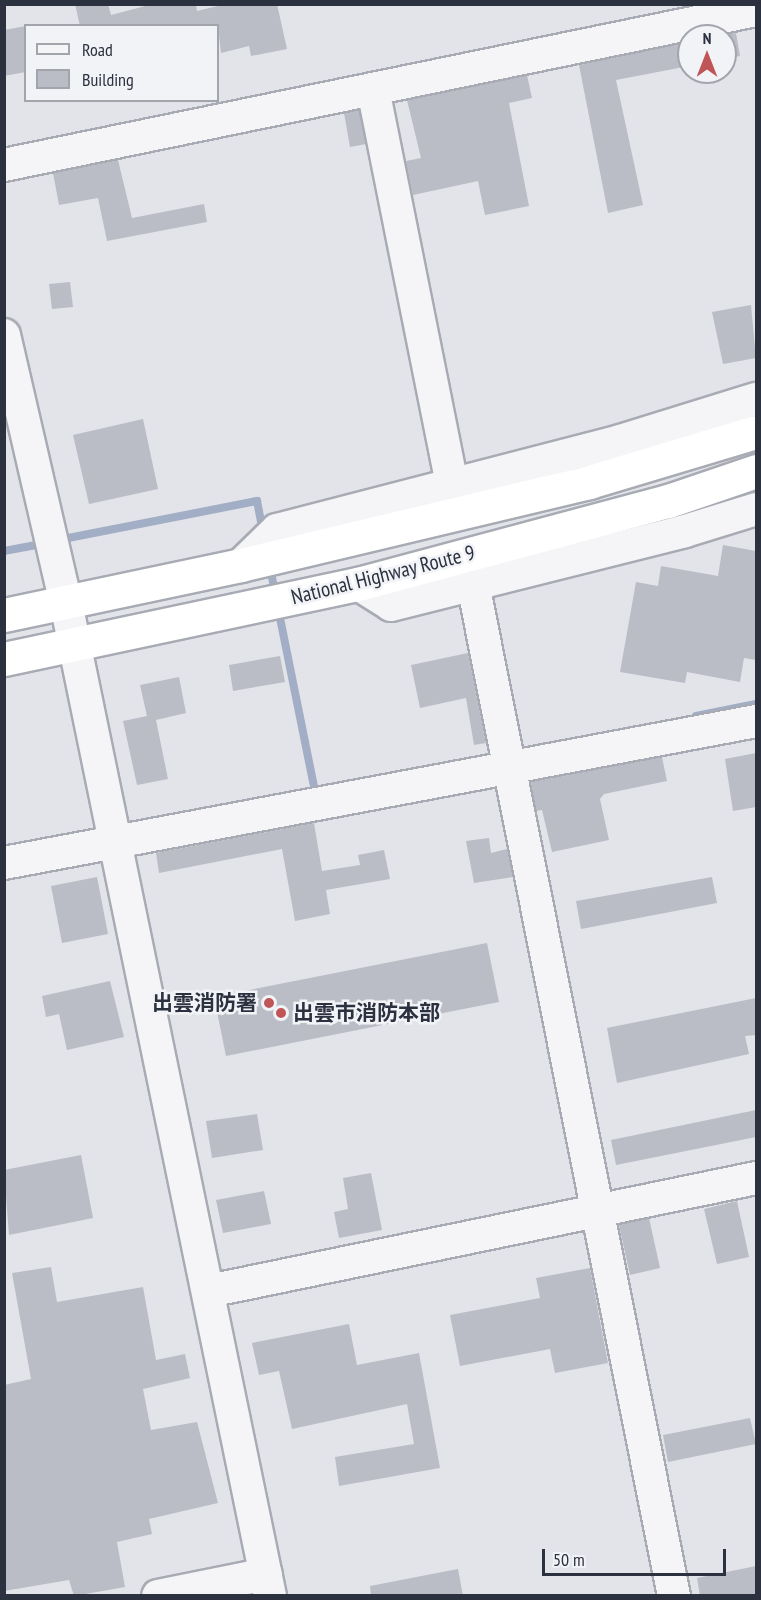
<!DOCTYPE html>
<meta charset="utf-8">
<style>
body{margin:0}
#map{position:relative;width:761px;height:1600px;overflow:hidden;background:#e2e4e9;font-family:"PT Sans Narrow","Noto Sans JP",sans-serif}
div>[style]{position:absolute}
.stream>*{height:8px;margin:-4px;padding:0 4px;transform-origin:4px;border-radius:4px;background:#a1aec5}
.building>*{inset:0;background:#babdc5}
.roads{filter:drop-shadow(2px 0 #a8abb3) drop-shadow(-2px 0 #a8abb3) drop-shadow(0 2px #a8abb3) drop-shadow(0 -2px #a8abb3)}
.minor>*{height:32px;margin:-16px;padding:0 16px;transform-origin:16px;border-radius:16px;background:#f5f5f8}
.highway>*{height:33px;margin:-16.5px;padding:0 16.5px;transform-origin:16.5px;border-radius:16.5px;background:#fff}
.dots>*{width:16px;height:16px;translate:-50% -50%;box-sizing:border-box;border:3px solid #f2f3f7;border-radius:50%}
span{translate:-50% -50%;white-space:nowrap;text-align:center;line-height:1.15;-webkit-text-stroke:5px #f2f3f7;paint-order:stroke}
.street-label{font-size:21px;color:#2c313f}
.poi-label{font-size:21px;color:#2c313f;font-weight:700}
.right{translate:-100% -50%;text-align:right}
.left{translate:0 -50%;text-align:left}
.frame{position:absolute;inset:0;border:6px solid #2c313f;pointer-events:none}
.legend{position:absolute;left:24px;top:24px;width:195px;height:78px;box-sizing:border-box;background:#f2f3f7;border:2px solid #a3a5ad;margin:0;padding:8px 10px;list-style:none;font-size:18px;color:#2c313f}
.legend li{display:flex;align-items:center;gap:12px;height:30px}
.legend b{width:30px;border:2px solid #a3a5ad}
.north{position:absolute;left:677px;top:24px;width:60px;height:60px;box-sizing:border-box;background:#f2f3f7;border:2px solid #a3a5ad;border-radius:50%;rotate:0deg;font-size:16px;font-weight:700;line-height:24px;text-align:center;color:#2c313f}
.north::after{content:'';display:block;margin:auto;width:21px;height:27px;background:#c05558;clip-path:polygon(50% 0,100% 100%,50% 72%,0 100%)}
.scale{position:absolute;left:542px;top:1549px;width:184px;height:27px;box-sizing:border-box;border:3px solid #2c313f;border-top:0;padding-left:8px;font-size:18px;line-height:21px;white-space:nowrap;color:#2c313f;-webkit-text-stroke:4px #f2f3f7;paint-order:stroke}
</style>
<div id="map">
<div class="stream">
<div style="left:58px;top:540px;width:203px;rotate:-11.1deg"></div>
<div style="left:257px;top:501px;width:32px;rotate:79deg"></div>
<div style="left:4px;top:551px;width:44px;rotate:-10.5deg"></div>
<div style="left:270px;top:567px;width:26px;rotate:79deg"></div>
<div style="left:278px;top:608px;width:188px;rotate:78.6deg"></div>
<div style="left:315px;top:792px;width:5px;rotate:-11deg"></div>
<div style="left:696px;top:716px;width:61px;rotate:-11.3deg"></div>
</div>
<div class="building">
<div style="clip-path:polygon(75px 4px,108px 4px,111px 15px,153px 4px,196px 4px,197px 11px,226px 4px,277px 4px,287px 49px,251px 56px,249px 46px,221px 53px,218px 26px,80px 26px)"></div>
<div style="clip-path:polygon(26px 26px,26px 72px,4px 76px,4px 30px)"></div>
<div style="clip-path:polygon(736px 33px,740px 56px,725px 59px,725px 36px,719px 36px)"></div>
<div style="clip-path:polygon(689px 42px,689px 66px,616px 80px,643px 205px,608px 213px,579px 65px)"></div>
<div style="clip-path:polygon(527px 75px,532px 98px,509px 103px,529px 206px,485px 215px,478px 181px,413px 195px,406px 161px,421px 158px,407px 100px)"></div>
<div style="clip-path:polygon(359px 110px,366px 144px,350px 147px,344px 113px)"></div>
<div style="clip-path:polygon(118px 160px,132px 218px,204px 204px,207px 222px,107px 241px,98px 198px,59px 205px,53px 173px)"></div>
<div style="clip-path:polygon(70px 282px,73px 307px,52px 309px,49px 284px)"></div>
<div style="clip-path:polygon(751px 305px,756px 358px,723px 364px,712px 312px)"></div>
<div style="clip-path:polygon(143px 419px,158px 489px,89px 504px,73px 435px)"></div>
<div style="clip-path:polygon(723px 545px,756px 551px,756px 660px,744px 658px,740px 682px,687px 672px,685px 683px,620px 672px,636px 582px,658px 586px,661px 566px,718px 576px)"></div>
<div style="clip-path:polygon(468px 653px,486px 743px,474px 745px,466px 698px,420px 708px,411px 665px)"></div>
<div style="clip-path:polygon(280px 656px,285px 682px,233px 691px,229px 665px)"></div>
<div style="clip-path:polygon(179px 677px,186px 713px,156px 720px,168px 779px,137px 785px,123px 721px,147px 716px,140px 685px)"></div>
<div style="clip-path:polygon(756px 753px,756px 807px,733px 811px,725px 759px)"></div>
<div style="clip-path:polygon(662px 757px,667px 781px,604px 794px,600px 799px,609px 840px,552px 852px,542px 810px,536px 811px,531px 782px)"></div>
<div style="clip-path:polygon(314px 823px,322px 871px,360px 865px,358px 855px,384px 850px,390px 879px,326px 890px,330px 914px,295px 921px,282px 849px,159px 873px,156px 853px)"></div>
<div style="clip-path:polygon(489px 838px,491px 853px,507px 849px,513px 877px,474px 883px,466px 841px)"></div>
<div style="clip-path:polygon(97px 877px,108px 934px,62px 943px,51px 886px)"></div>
<div style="clip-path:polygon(712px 877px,717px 903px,581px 929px,576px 901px)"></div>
<div style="clip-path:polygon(487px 943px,499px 1002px,226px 1056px,214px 997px)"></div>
<div style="clip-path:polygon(110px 981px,124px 1037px,67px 1050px,59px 1014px,46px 1017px,42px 996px)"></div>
<div style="clip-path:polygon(756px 998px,756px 1035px,745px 1036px,749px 1054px,617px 1083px,607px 1028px)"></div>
<div style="clip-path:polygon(756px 1110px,756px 1137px,616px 1165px,611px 1140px)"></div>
<div style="clip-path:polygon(257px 1114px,263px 1150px,212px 1158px,206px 1121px)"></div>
<div style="clip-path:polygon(81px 1155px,93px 1218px,9px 1235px,4px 1170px)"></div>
<div style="clip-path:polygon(371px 1173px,382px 1230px,339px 1238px,334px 1212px,348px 1209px,343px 1178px)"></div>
<div style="clip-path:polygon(264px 1191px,271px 1224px,223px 1233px,216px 1200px)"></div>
<div style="clip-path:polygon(737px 1201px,749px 1257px,717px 1264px,704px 1209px)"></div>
<div style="clip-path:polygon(649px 1218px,660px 1268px,630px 1275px,619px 1225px)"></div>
<div style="clip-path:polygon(51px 1267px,57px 1302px,143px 1287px,156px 1360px,185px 1354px,190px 1378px,143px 1389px,151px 1430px,197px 1422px,218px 1503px,149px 1519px,152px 1534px,117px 1542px,125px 1587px,74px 1596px,69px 1580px,4px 1591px,4px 1385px,31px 1379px,12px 1273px)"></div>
<div style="clip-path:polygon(590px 1268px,608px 1363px,555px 1373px,550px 1349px,460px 1366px,450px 1315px,540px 1298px,536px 1278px)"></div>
<div style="clip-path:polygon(349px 1324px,357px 1365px,419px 1353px,440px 1468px,339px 1486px,335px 1457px,414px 1444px,407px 1404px,292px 1429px,279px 1371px,259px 1375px,252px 1343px)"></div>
<div style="clip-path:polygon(750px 1418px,756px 1444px,668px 1462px,663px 1435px)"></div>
<div style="clip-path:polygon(756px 1566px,756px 1596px,700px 1596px,697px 1578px)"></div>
<div style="clip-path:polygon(458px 1569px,463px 1596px,371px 1596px,370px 1586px)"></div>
</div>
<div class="roads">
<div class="minor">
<div style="left:373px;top:89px;width:404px;rotate:78.7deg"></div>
<div style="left:4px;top:165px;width:768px;rotate:-11.65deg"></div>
<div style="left:4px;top:335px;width:275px;rotate:77deg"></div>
<div style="left:66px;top:603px;width:1014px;rotate:78.39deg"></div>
<div style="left:241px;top:565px;width:50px;rotate:-44.2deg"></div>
<div style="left:277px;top:530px;width:354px;rotate:-14.5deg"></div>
<div style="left:620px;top:441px;width:142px;rotate:-17.2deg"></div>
<div style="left:358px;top:584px;width:39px;rotate:32deg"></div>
<div style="left:391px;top:605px;width:303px;rotate:-14.1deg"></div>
<div style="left:685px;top:531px;width:74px;rotate:-17.2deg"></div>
<div style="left:473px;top:584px;width:1032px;rotate:78.77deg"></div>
<div style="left:4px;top:863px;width:765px;rotate:-10.69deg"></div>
<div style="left:209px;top:1291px;width:559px;rotate:-11.67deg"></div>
<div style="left:158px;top:1596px;width:110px;rotate:-11.5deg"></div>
</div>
<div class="highway">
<div style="left:4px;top:615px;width:242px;rotate:-11.9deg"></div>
<div style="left:241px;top:565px;width:358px;rotate:-13.4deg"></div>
<div style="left:589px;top:482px;width:174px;rotate:-16.7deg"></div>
<div style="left:4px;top:659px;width:362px;rotate:-12deg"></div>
<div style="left:358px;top:584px;width:321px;rotate:-15deg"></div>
<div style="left:668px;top:501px;width:93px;rotate:-18.8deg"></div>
</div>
</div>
<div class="dots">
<div style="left:269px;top:1003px;background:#c05558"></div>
<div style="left:281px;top:1013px;background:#c05558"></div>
</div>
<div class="street-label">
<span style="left:383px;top:575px;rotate:-14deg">National Highway Route 9</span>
</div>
<div class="poi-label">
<span class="right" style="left:257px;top:1003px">出雲消防署</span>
<span class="left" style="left:293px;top:1013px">出雲市消防本部</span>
</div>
<div class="frame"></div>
<ul class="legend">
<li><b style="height:8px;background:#f5f5f8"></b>Road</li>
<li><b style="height:16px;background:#babdc5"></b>Building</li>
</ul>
<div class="north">N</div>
<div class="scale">50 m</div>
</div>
